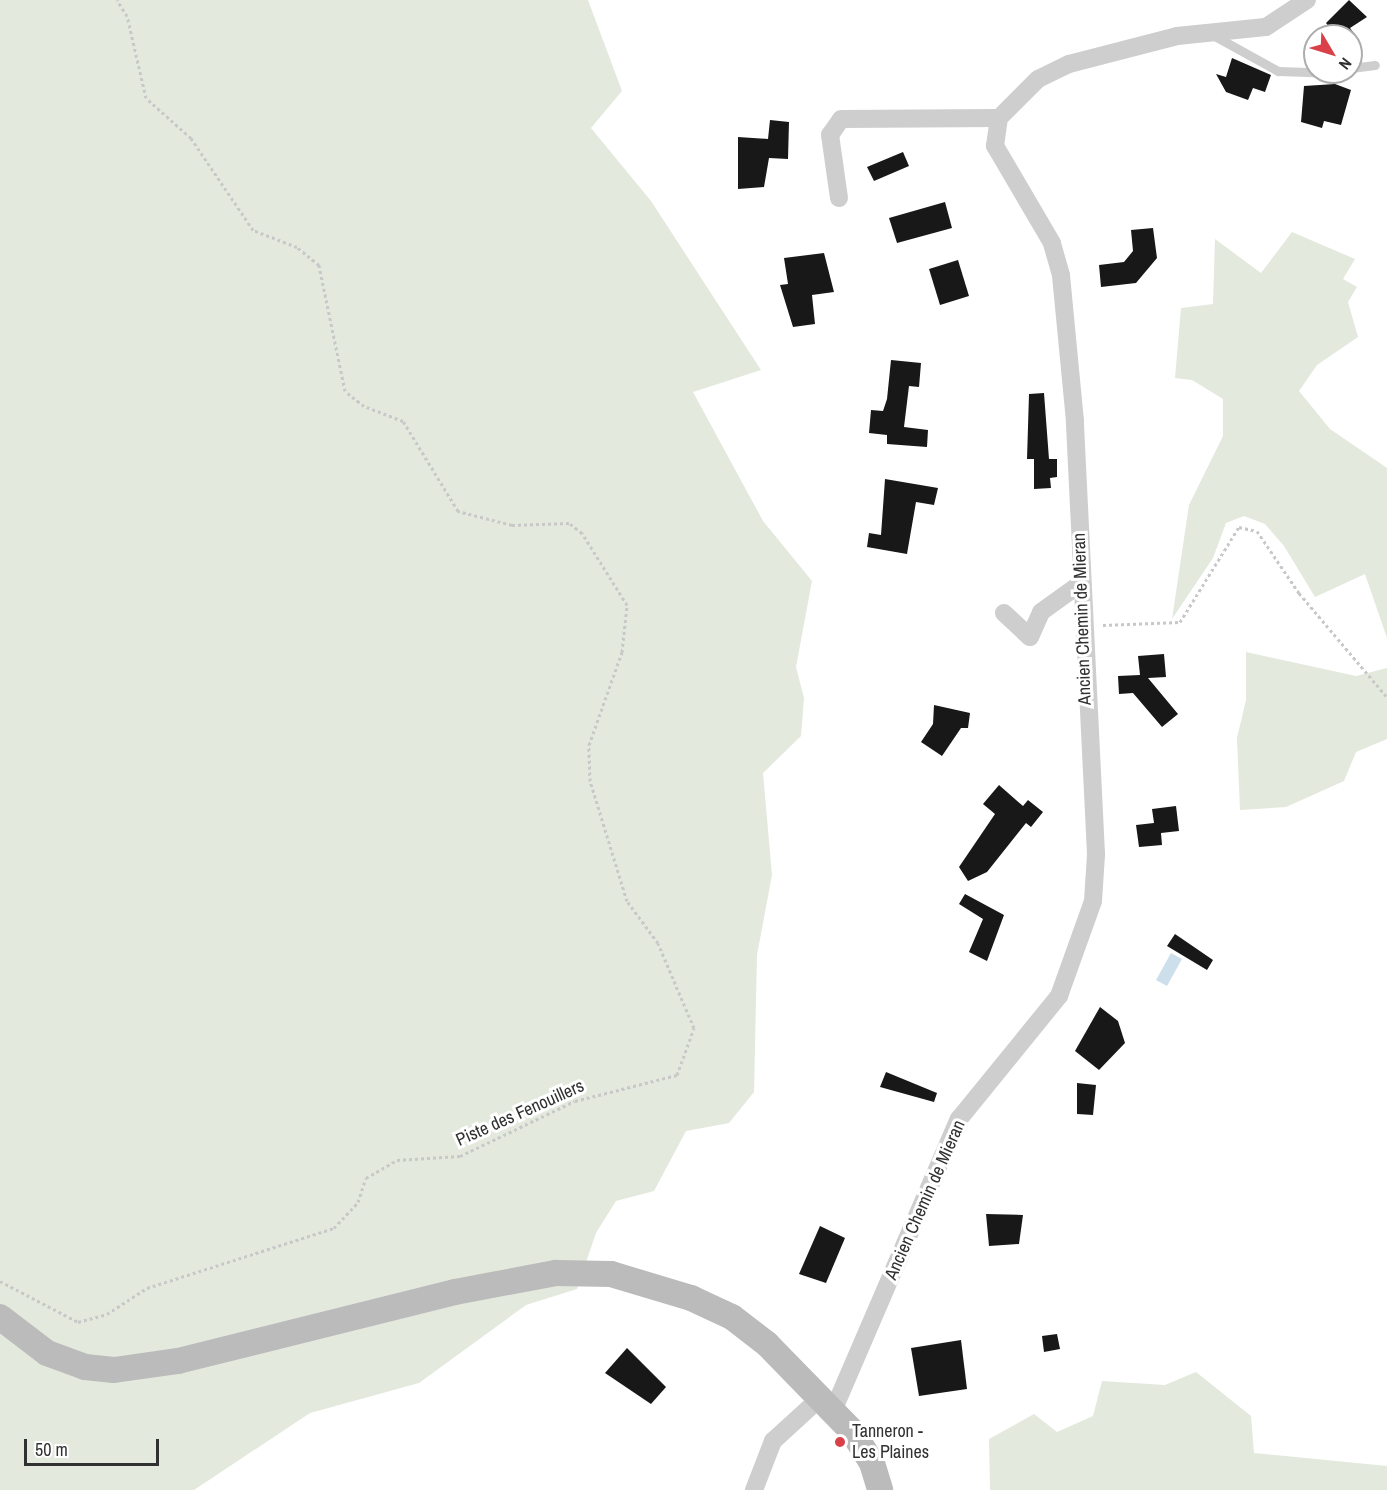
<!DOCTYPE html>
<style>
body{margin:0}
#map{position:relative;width:1387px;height:1490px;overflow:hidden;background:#fff;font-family:"Archivo Narrow",sans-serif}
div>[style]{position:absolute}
.green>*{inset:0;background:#e3e9dd}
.water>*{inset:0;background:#cddfeb}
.building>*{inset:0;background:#181818}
.path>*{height:3px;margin-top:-1.5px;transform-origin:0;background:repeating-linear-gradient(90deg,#c8c8c8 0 3px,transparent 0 6px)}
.lane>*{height:9px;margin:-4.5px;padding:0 4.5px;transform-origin:4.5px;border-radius:4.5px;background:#cecece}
.street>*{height:18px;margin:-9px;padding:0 9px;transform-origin:9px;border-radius:9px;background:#cecece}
.secondary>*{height:26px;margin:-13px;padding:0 13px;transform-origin:13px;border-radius:13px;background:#bbb}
.dots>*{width:16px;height:16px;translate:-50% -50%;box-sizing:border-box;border:3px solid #fff;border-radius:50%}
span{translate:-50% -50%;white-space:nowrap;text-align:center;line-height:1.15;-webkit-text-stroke:6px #fff;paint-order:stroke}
.street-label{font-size:18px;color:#313131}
.poi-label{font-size:18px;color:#313131}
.left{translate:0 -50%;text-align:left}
.north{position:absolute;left:1303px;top:24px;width:60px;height:60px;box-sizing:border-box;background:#fff;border:2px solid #adadad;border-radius:50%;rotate:128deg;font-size:16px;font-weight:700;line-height:24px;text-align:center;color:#313131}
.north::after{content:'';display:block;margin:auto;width:21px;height:27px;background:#da4048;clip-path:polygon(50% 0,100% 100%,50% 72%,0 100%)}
.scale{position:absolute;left:24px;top:1439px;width:135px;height:27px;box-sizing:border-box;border:3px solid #313131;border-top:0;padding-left:8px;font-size:18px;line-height:21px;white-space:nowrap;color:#313131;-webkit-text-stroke:4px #fff;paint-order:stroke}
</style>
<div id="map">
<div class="green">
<div style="clip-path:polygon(0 0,588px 0,622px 91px,591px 128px,651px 201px,761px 370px,693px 392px,763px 521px,812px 581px,796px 667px,804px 698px,801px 736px,763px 773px,772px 875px,757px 955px,754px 1092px,729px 1123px,686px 1131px,654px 1191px,616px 1201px,596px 1233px,577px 1289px,526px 1305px,419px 1383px,310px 1413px,194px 1490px,0 1490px)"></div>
<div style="clip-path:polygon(1292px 232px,1355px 259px,1343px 279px,1357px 287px,1348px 302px,1358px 337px,1317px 365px,1299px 391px,1330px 429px,1387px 468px,1387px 638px,1365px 574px,1315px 597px,1284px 546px,1265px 524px,1244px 516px,1226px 523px,1213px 558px,1172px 619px,1189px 505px,1223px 436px,1223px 399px,1192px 380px,1175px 378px,1181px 308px,1213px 304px,1215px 239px,1261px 273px)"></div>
<div style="clip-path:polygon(1246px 652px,1356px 676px,1387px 668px,1387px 739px,1356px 752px,1344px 781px,1286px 807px,1240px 810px,1237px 738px,1246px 700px)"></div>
<div style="clip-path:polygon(1196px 1372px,1251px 1416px,1254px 1453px,1387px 1466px,1387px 1490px,990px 1490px,989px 1439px,1034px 1414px,1057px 1432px,1093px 1416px,1102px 1381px,1165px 1385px)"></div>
</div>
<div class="water">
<div style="clip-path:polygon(1171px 953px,1182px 959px,1167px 986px,1156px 980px)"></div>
</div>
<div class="building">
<div style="clip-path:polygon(1349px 0,1367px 17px,1350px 28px,1356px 36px,1336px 36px,1326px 23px)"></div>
<div style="clip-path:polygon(1232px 58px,1271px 75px,1265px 92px,1253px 88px,1248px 100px,1226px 92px,1216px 74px,1226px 77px)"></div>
<div style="clip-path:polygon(1335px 84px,1351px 90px,1341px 125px,1324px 121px,1322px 128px,1301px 122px,1304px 86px)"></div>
<div style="clip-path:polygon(770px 120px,789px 122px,788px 159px,769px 158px,764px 187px,738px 189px,738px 137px,768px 139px)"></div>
<div style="clip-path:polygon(903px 152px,909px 166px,874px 181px,867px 167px)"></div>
<div style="clip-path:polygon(945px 202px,952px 228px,897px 243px,889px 218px)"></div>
<div style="clip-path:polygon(1153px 228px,1157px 258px,1136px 283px,1101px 287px,1099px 265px,1124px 262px,1133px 251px,1131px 230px)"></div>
<div style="clip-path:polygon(824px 253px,834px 292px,812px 295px,815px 324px,793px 327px,780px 285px,788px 284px,784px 258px)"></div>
<div style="clip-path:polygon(958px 260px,969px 296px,940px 305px,929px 269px)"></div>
<div style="clip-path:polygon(891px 360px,921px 363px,919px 387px,909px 386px,904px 427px,928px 430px,927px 447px,887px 444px,887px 435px,869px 433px,871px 410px,883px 411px,887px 399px)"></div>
<div style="clip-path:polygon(1044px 393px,1049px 459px,1057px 459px,1057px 477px,1050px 478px,1051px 488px,1034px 489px,1034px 459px,1027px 459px,1029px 394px)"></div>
<div style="clip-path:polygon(885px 479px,938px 488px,934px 505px,916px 502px,907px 554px,867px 547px,869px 533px,881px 535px)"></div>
<div style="clip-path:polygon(1164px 654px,1166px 677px,1148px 678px,1178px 714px,1162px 727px,1133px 693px,1119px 694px,1118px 676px,1140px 675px,1138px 656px)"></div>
<div style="clip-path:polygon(934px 705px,970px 713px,968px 728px,961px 728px,942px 756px,921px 742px,933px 724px)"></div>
<div style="clip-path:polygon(999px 785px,1023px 806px,1028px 800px,1043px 812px,1031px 827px,1026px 823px,987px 872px,968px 881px,959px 867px,995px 814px,983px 804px)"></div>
<div style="clip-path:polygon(1176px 806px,1179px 831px,1161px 833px,1162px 845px,1139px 847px,1136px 825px,1154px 823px,1152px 809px)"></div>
<div style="clip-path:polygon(965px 894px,1004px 915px,987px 961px,969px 952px,983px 919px,959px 904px)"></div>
<div style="clip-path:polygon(1175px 934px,1213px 960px,1207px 970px,1167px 946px)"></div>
<div style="clip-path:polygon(1100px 1007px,1118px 1021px,1125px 1043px,1099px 1070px,1075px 1051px)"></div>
<div style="clip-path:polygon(886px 1072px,937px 1093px,934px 1102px,880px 1087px)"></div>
<div style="clip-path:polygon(1077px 1083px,1096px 1085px,1093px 1115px,1077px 1114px)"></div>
<div style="clip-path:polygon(986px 1214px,1023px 1215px,1019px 1244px,989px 1246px)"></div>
<div style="clip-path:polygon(820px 1226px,845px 1238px,826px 1283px,799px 1274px)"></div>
<div style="clip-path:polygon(1057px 1334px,1060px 1349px,1044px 1352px,1042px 1336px)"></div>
<div style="clip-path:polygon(961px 1340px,967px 1389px,919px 1396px,911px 1348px)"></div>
<div style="clip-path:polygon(627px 1348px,666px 1387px,651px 1404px,605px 1373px)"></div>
</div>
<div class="path">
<div style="left:1103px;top:625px;width:77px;rotate:-2.2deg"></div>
<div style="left:1180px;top:622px;width:112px;rotate:-58.2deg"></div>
<div style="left:1239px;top:527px;width:18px;rotate:13deg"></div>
<div style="left:1257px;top:531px;width:75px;rotate:55.9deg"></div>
<div style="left:1299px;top:593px;width:136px;rotate:49.8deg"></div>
<div style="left:0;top:1281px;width:88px;rotate:27.7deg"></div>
<div style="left:78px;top:1322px;width:30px;rotate:-15deg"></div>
<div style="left:107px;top:1314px;width:48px;rotate:-33deg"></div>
<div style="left:147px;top:1288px;width:196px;rotate:-17.8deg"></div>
<div style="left:334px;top:1228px;width:35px;rotate:-47deg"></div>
<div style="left:358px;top:1202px;width:25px;rotate:-72deg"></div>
<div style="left:366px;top:1178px;width:36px;rotate:-30deg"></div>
<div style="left:397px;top:1160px;width:63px;rotate:-3.6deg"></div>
<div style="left:460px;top:1156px;width:127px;rotate:-25.6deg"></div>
<div style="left:575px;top:1101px;width:105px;rotate:-14.3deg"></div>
<div style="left:677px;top:1075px;width:50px;rotate:-70.1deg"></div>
<div style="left:694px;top:1028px;width:92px;rotate:-113deg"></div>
<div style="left:658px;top:943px;width:52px;rotate:-126.4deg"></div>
<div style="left:627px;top:901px;width:126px;rotate:-107.1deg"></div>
<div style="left:590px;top:781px;width:36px;rotate:-92deg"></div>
<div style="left:589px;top:745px;width:99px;rotate:-70.5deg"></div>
<div style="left:622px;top:652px;width:47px;rotate:-83.9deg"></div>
<div style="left:627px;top:605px;width:85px;rotate:-122deg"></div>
<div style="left:582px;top:533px;width:16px;rotate:-142deg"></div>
<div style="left:569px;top:523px;width:57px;rotate:178deg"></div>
<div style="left:512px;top:525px;width:56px;rotate:-165.5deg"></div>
<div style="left:458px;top:511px;width:105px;rotate:-121.4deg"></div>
<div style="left:403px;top:421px;width:42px;rotate:-159deg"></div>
<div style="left:364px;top:406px;width:24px;rotate:-142deg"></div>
<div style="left:345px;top:391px;width:129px;rotate:-101.7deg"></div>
<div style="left:319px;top:265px;width:28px;rotate:-141deg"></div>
<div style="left:297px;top:247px;width:47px;rotate:-158.9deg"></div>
<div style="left:253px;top:230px;width:111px;rotate:-124deg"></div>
<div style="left:191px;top:138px;width:60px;rotate:-138.4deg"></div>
<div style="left:146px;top:98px;width:84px;rotate:-103deg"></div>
<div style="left:127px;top:16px;width:19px;rotate:-122deg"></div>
</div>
<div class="lane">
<div style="left:1211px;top:34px;width:77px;rotate:28.9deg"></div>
<div style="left:1278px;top:71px;width:37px;rotate:2deg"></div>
<div style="left:1351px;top:68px;width:24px;rotate:-7deg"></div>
</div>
<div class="street">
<div style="left:839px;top:198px;width:64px;rotate:-98.1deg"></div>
<div style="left:830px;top:135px;width:19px;rotate:-55deg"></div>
<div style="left:841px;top:119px;width:158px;rotate:-0.4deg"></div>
<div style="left:1004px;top:613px;width:35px;rotate:43deg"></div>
<div style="left:1030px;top:637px;width:27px;rotate:-66deg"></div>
<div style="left:1041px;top:612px;width:48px;rotate:-35.7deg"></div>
<div style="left:833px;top:1411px;width:318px;rotate:-66.7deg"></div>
<div style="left:959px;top:1119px;width:159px;rotate:-50.9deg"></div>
<div style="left:1059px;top:996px;width:101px;rotate:-70.3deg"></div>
<div style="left:1093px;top:901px;width:47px;rotate:-86.3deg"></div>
<div style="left:1096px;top:854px;width:434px;rotate:-92.8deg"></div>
<div style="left:1075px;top:421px;width:147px;rotate:-95.5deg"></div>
<div style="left:1061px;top:275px;width:33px;rotate:-106deg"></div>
<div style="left:1052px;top:243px;width:113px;rotate:-120.4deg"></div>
<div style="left:995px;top:146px;width:28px;rotate:-82deg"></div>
<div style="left:999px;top:118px;width:55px;rotate:-45deg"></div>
<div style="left:1038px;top:79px;width:34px;rotate:-26deg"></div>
<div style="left:1069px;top:64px;width:112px;rotate:-14.5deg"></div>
<div style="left:1177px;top:36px;width:89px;rotate:-5.8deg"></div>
<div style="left:1266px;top:27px;width:49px;rotate:-33.4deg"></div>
<div style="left:754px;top:1490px;width:53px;rotate:-68.8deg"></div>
<div style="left:773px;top:1441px;width:64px;rotate:-42.5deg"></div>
</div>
<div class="secondary">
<div style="left:0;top:1317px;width:59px;rotate:37.5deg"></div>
<div style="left:47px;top:1353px;width:40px;rotate:20.2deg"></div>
<div style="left:85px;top:1367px;width:29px;rotate:6deg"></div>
<div style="left:114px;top:1370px;width:65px;rotate:-8deg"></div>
<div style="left:178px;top:1361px;width:285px;rotate:-14deg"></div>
<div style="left:455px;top:1292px;width:103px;rotate:-10.7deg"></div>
<div style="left:556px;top:1273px;width:55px;rotate:1deg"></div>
<div style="left:611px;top:1274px;width:84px;rotate:16.7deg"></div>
<div style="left:691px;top:1298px;width:45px;rotate:24.9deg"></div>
<div style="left:732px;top:1317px;width:44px;rotate:37.6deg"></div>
<div style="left:767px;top:1344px;width:122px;rotate:45.7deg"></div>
<div style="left:852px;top:1431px;width:38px;rotate:58deg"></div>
<div style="left:872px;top:1463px;width:28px;rotate:73deg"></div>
</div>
<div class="dots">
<div style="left:840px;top:1442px;background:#da4048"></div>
</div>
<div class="street-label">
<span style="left:1082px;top:619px;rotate:-92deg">Ancien Chemin de Mieran</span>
<span style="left:520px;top:1113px;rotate:-24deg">Piste des Fenouillers</span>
<span style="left:925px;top:1200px;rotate:-66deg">Ancien Chemin de Mieran</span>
</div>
<div class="poi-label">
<span class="left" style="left:852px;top:1442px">Tanneron -<br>Les Plaines</span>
</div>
<div class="north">N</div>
<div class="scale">50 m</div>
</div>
